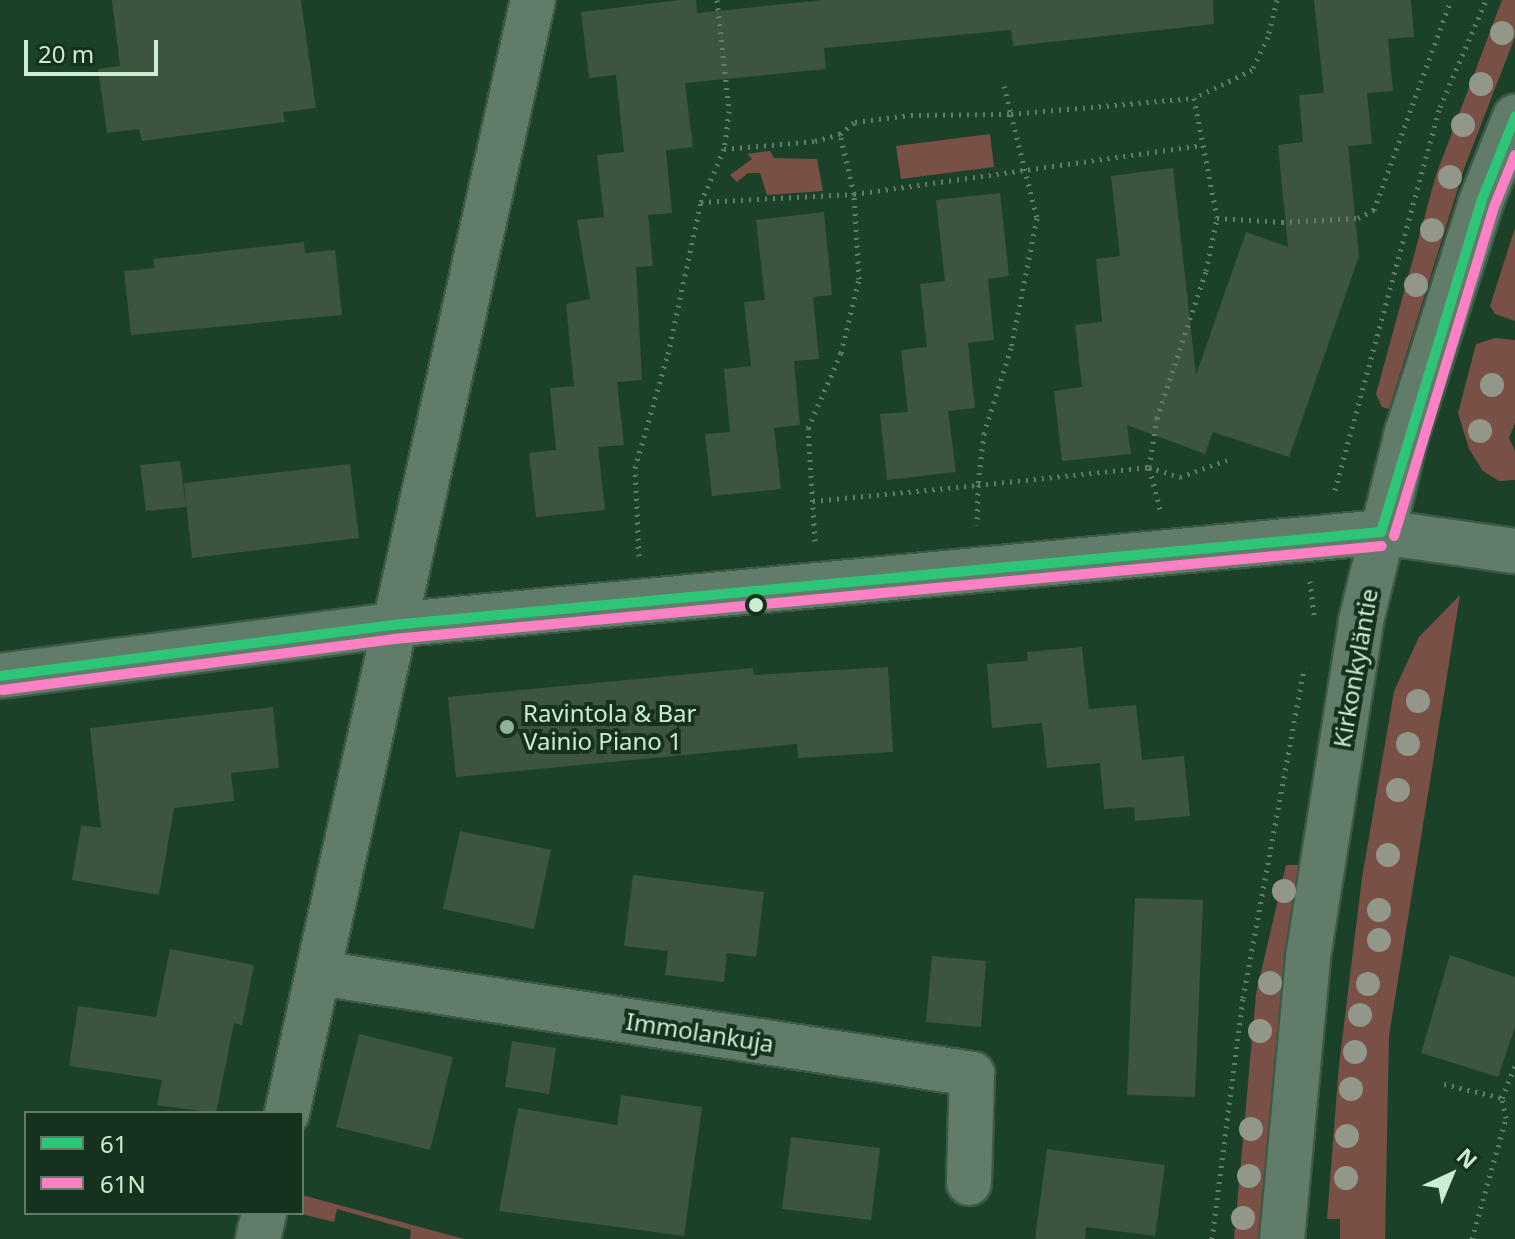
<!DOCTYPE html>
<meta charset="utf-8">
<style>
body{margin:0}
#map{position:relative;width:1515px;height:1239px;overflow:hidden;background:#1b4129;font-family:"Noto Sans",sans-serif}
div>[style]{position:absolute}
.green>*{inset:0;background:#795045}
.building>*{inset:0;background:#3d543e}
.path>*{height:5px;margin-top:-2.5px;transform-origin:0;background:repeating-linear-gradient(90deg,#637c6a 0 2px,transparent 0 8px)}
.roads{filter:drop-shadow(2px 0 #3e5a47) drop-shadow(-2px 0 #3e5a47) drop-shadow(0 2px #3e5a47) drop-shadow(0 -2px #3e5a47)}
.street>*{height:44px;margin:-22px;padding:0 22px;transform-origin:22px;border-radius:22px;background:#627c6a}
.secondary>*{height:44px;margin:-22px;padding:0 22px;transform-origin:22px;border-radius:22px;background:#617d6a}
.bus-1>*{height:10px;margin:-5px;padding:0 5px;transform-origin:5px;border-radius:5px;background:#2dc577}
.bus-2>*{height:10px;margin:-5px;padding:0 5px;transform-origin:5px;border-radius:5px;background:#ff80c5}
.trees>*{width:24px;height:24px;margin:-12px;border-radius:50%;background:#92978a}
.dots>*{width:22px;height:22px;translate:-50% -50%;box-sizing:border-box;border:4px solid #16311d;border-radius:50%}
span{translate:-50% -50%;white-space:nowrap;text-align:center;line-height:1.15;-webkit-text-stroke:8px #16311d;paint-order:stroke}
.street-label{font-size:24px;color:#cdedd2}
.poi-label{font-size:24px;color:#cdedd2}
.left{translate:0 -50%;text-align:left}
.legend{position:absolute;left:24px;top:1111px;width:280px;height:104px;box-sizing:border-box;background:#16311d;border:2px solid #5f7c65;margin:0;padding:10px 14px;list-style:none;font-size:24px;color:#cdedd2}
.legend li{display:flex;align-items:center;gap:16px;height:40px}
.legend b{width:40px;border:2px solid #5f7c65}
.north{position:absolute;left:1411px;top:1135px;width:80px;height:80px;-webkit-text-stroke:6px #16311d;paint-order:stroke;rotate:44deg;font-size:22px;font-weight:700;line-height:32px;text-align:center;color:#cdedd2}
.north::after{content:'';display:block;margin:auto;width:28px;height:36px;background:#cdedd2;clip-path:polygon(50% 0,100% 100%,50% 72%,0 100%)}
.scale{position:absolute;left:24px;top:40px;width:134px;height:36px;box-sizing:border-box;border:4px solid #cdedd2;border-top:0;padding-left:10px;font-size:24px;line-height:28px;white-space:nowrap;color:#cdedd2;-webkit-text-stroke:6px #16311d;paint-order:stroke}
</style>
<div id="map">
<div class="green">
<div style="clip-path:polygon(1502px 0,1515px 0,1515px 37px,1465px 166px,1389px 409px,1382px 407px,1376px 394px,1436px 175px)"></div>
<div style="clip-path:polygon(990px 134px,994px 167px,901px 179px,896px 146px)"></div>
<div style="clip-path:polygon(770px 151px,774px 158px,817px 159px,823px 191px,767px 195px,760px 173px,748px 173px,737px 182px,730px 175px,752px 159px,747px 154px)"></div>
<div style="clip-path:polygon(1515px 228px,1515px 321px,1495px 314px,1490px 306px)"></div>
<div style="clip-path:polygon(1496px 338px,1515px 340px,1515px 423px,1509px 438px,1515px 451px,1515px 480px,1499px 481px,1483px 471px,1469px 449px,1458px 413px,1476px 344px)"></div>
<div style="clip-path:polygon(1460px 595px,1389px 1036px,1385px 1239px,1340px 1239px,1340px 1219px,1327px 1219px,1339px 1065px,1362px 878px,1394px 691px,1419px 637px)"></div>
<div style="clip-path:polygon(1286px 865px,1298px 865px,1259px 1239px,1234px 1239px,1256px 994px)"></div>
<div style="clip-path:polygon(302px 1195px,464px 1239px,410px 1239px,411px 1230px,337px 1209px,334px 1222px,298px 1213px,302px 1213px)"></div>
</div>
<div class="building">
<div style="clip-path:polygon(112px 0,301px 0,316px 108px,283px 112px,285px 122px,142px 141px,139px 129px,107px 133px,98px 69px,120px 66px)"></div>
<div style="clip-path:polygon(680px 0,696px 0,697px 13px,824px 0,1213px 0,1214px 24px,1013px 46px,1011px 30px,824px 48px,826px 69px,685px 83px,693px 147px,666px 150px,672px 213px,648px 215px,653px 266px,636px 267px,642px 380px,617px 382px,624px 445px,598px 447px,605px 510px,536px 517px,529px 453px,556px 450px,550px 388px,574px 386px,566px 304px,590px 299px,577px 220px,604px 217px,597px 155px,624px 152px,616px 75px,589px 78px,581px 12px)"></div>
<div style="clip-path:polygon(1314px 0,1411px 0,1414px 37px,1388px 39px,1393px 91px,1367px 93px,1372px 144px,1348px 146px,1359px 256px,1289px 457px,1213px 432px,1205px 454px,1127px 425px,1131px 454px,1062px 461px,1054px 391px,1082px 387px,1075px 325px,1102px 322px,1096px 259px,1120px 256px,1111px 176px,1173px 168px,1196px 375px,1246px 232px,1288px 247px,1278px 145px,1303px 142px,1299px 95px,1324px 93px)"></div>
<div style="clip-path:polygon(1000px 193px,1009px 276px,988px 279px,994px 340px,968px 343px,975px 408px,948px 411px,956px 472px,887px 480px,880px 414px,908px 412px,901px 350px,927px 347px,920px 284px,945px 281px,936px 200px)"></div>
<div style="clip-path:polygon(824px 212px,832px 295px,813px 297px,819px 359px,794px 361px,800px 425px,774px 428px,781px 489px,712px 496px,705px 434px,730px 432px,724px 369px,751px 366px,744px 302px,765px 300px,756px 220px)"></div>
<div style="clip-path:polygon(304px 242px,305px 253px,335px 250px,342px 315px,131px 335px,124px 271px,155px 268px,153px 259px)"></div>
<div style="clip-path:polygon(180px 461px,186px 507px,146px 511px,140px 465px)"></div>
<div style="clip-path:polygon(350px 464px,359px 538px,192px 558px,184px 483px)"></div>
<div style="clip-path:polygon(1082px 647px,1089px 709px,1136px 705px,1142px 760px,1184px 756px,1190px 816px,1135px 821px,1134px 807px,1104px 809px,1100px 763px,1047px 768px,1042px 723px,992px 728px,987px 664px,1028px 661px,1027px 652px)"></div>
<div style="clip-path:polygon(888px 667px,893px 752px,798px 758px,797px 744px,456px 777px,448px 697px,753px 668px,754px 675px)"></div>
<div style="clip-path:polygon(273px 707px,279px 768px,231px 773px,234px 801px,174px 808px,159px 895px,72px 880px,81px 825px,101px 828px,90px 728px)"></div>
<div style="clip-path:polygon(460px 831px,551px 850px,534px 929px,443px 909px)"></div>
<div style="clip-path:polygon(633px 875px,764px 892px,756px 957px,727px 953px,724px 982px,665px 975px,668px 951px,624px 946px)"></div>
<div style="clip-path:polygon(1135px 898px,1203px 900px,1195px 1097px,1127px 1095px)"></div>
<div style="clip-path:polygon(170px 949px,254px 965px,242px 1025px,234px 1023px,216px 1113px,157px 1105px,162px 1080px,69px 1066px,78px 1006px,156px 1017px)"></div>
<div style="clip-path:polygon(1450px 955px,1515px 977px,1515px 1027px,1498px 1077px,1421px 1053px)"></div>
<div style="clip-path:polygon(932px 956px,986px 961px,981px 1027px,926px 1022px)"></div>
<div style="clip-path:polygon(359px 1034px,453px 1057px,430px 1150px,336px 1127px)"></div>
<div style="clip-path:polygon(512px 1041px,556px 1048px,549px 1094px,505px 1087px)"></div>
<div style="clip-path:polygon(621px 1095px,702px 1107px,684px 1236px,499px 1211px,518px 1108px,617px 1125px)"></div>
<div style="clip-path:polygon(791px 1137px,880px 1148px,871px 1220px,782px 1209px)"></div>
<div style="clip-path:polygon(1047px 1149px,1165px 1165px,1155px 1236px,1086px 1227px,1085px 1239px,1035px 1239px)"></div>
</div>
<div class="path">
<div style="left:717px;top:0;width:112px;rotate:83.8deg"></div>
<div style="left:729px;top:111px;width:38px;rotate:97deg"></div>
<div style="left:724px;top:149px;width:91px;rotate:-5deg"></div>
<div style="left:815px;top:141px;width:26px;rotate:-16deg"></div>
<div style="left:840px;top:134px;width:19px;rotate:-39deg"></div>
<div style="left:855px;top:122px;width:56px;rotate:-7.1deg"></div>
<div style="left:911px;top:115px;width:100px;rotate:-0.6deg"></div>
<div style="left:1011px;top:114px;width:107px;rotate:76deg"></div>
<div style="left:1037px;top:218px;width:133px;rotate:101.3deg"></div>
<div style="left:1011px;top:348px;width:89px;rotate:107.6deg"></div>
<div style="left:984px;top:433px;width:52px;rotate:96.6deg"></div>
<div style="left:978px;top:485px;width:172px;rotate:-6deg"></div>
<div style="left:1149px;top:467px;width:50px;rotate:-80.7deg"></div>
<div style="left:1157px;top:418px;width:155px;rotate:-71.6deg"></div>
<div style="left:1206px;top:271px;width:54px;rotate:-78.3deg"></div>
<div style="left:1277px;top:0;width:38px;rotate:104deg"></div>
<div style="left:1268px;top:37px;width:37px;rotate:116deg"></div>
<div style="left:1252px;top:70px;width:64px;rotate:154.2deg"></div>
<div style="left:1194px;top:98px;width:122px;rotate:79.1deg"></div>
<div style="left:1217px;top:218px;width:65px;rotate:3.5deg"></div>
<div style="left:1282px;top:222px;width:76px;rotate:-3deg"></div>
<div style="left:1358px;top:218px;width:18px;rotate:-27deg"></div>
<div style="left:1374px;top:210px;width:224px;rotate:-69.9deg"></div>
<div style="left:1004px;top:86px;width:29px;rotate:76deg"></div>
<div style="left:1011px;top:114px;width:184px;rotate:-5deg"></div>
<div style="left:724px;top:149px;width:58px;rotate:113.5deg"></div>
<div style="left:701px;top:202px;width:153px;rotate:-3deg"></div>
<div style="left:854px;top:194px;width:62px;rotate:-103.1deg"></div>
<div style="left:1335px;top:490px;width:397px;rotate:-74.7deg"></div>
<div style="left:1440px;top:107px;width:116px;rotate:-66.7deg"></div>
<div style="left:813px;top:501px;width:166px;rotate:-5.5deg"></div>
<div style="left:978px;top:485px;width:40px;rotate:91.4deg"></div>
<div style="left:1160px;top:509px;width:43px;rotate:-104.7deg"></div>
<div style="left:1149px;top:467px;width:33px;rotate:18deg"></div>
<div style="left:1180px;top:477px;width:50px;rotate:-19.9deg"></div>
<div style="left:815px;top:541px;width:113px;rotate:-93.5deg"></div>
<div style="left:808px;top:428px;width:82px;rotate:-66.3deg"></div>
<div style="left:841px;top:353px;width:76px;rotate:-76.3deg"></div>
<div style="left:859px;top:279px;width:85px;rotate:-93.4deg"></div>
<div style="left:854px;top:194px;width:350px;rotate:-8deg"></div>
<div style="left:639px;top:556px;width:88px;rotate:-92.6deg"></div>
<div style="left:635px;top:468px;width:119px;rotate:-73.9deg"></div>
<div style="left:668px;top:354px;width:156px;rotate:-77.8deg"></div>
<div style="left:1310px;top:581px;width:34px;rotate:83deg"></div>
<div style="left:1444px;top:1084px;width:60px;rotate:13.6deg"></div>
<div style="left:1502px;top:1098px;width:35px;rotate:-68deg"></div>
<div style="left:1212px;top:1239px;width:243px;rotate:-82.7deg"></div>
<div style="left:1243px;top:998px;width:336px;rotate:-79.5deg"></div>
<div style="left:1472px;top:1239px;width:126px;rotate:-74.3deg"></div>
<div style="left:1506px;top:1118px;width:20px;rotate:-101deg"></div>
</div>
<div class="roads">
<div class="street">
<div style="left:1381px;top:532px;width:135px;rotate:8.1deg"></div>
<div style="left:319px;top:973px;width:661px;rotate:8.79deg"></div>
<div style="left:972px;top:1074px;width:109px;rotate:91.6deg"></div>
<div style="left:287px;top:1113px;width:1140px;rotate:-77.54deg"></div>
<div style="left:258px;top:1239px;width:27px;rotate:-77deg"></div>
</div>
<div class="secondary">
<div style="left:0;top:676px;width:395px;rotate:-7.4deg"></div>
<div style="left:392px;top:625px;width:993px;rotate:-5.37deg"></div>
<div style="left:1282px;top:1239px;width:283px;rotate:-84.7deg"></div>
<div style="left:1308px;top:957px;width:340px;rotate:-81deg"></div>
<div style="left:1361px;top:621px;width:194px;rotate:-76.3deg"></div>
<div style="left:1407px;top:433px;width:243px;rotate:-72.2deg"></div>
<div style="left:1481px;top:202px;width:92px;rotate:-68.2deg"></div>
</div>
</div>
<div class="bus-1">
<div style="left:1381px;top:532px;width:345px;rotate:-73.1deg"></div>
<div style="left:1481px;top:202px;width:92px;rotate:-68.2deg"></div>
<div style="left:0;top:676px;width:395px;rotate:-7.4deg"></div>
<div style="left:392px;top:625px;width:993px;rotate:-5.37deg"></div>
</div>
<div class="bus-2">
<div style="left:1394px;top:536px;width:344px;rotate:-73.1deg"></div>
<div style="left:1494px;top:207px;width:56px;rotate:-68deg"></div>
<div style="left:2px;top:690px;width:395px;rotate:-7.4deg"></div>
<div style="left:394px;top:639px;width:992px;rotate:-5.38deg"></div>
</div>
<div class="trees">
<div style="left:1502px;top:33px"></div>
<div style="left:1481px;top:84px"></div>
<div style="left:1463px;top:125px"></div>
<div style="left:1450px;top:177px"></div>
<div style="left:1432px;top:230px"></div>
<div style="left:1416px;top:285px"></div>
<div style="left:1492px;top:385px"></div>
<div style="left:1480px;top:431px"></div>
<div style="left:1418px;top:701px"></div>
<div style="left:1408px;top:744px"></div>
<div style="left:1398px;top:790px"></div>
<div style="left:1388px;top:855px"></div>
<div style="left:1284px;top:891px"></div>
<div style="left:1379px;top:910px"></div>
<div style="left:1379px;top:940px"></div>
<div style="left:1270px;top:983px"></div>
<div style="left:1368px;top:984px"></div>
<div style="left:1360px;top:1015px"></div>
<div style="left:1260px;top:1031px"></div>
<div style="left:1355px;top:1052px"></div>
<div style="left:1351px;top:1089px"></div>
<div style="left:1251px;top:1129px"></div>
<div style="left:1347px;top:1136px"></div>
<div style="left:1249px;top:1176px"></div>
<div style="left:1346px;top:1178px"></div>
<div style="left:1243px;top:1218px"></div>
</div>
<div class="dots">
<div style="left:756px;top:605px;background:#cdedd2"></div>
<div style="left:507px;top:727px;background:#8fb197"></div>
</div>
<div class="street-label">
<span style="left:1355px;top:668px;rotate:-80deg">Kirkonkyläntie</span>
<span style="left:700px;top:1032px;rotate:9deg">Immolankuja</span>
</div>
<div class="poi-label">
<span class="left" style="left:523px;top:727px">Ravintola &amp; Bar<br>Vainio Piano 1</span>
</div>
<ul class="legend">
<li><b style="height:10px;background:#2dc577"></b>61</li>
<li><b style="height:10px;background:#ff80c5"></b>61N</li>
</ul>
<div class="north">N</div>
<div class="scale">20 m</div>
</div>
